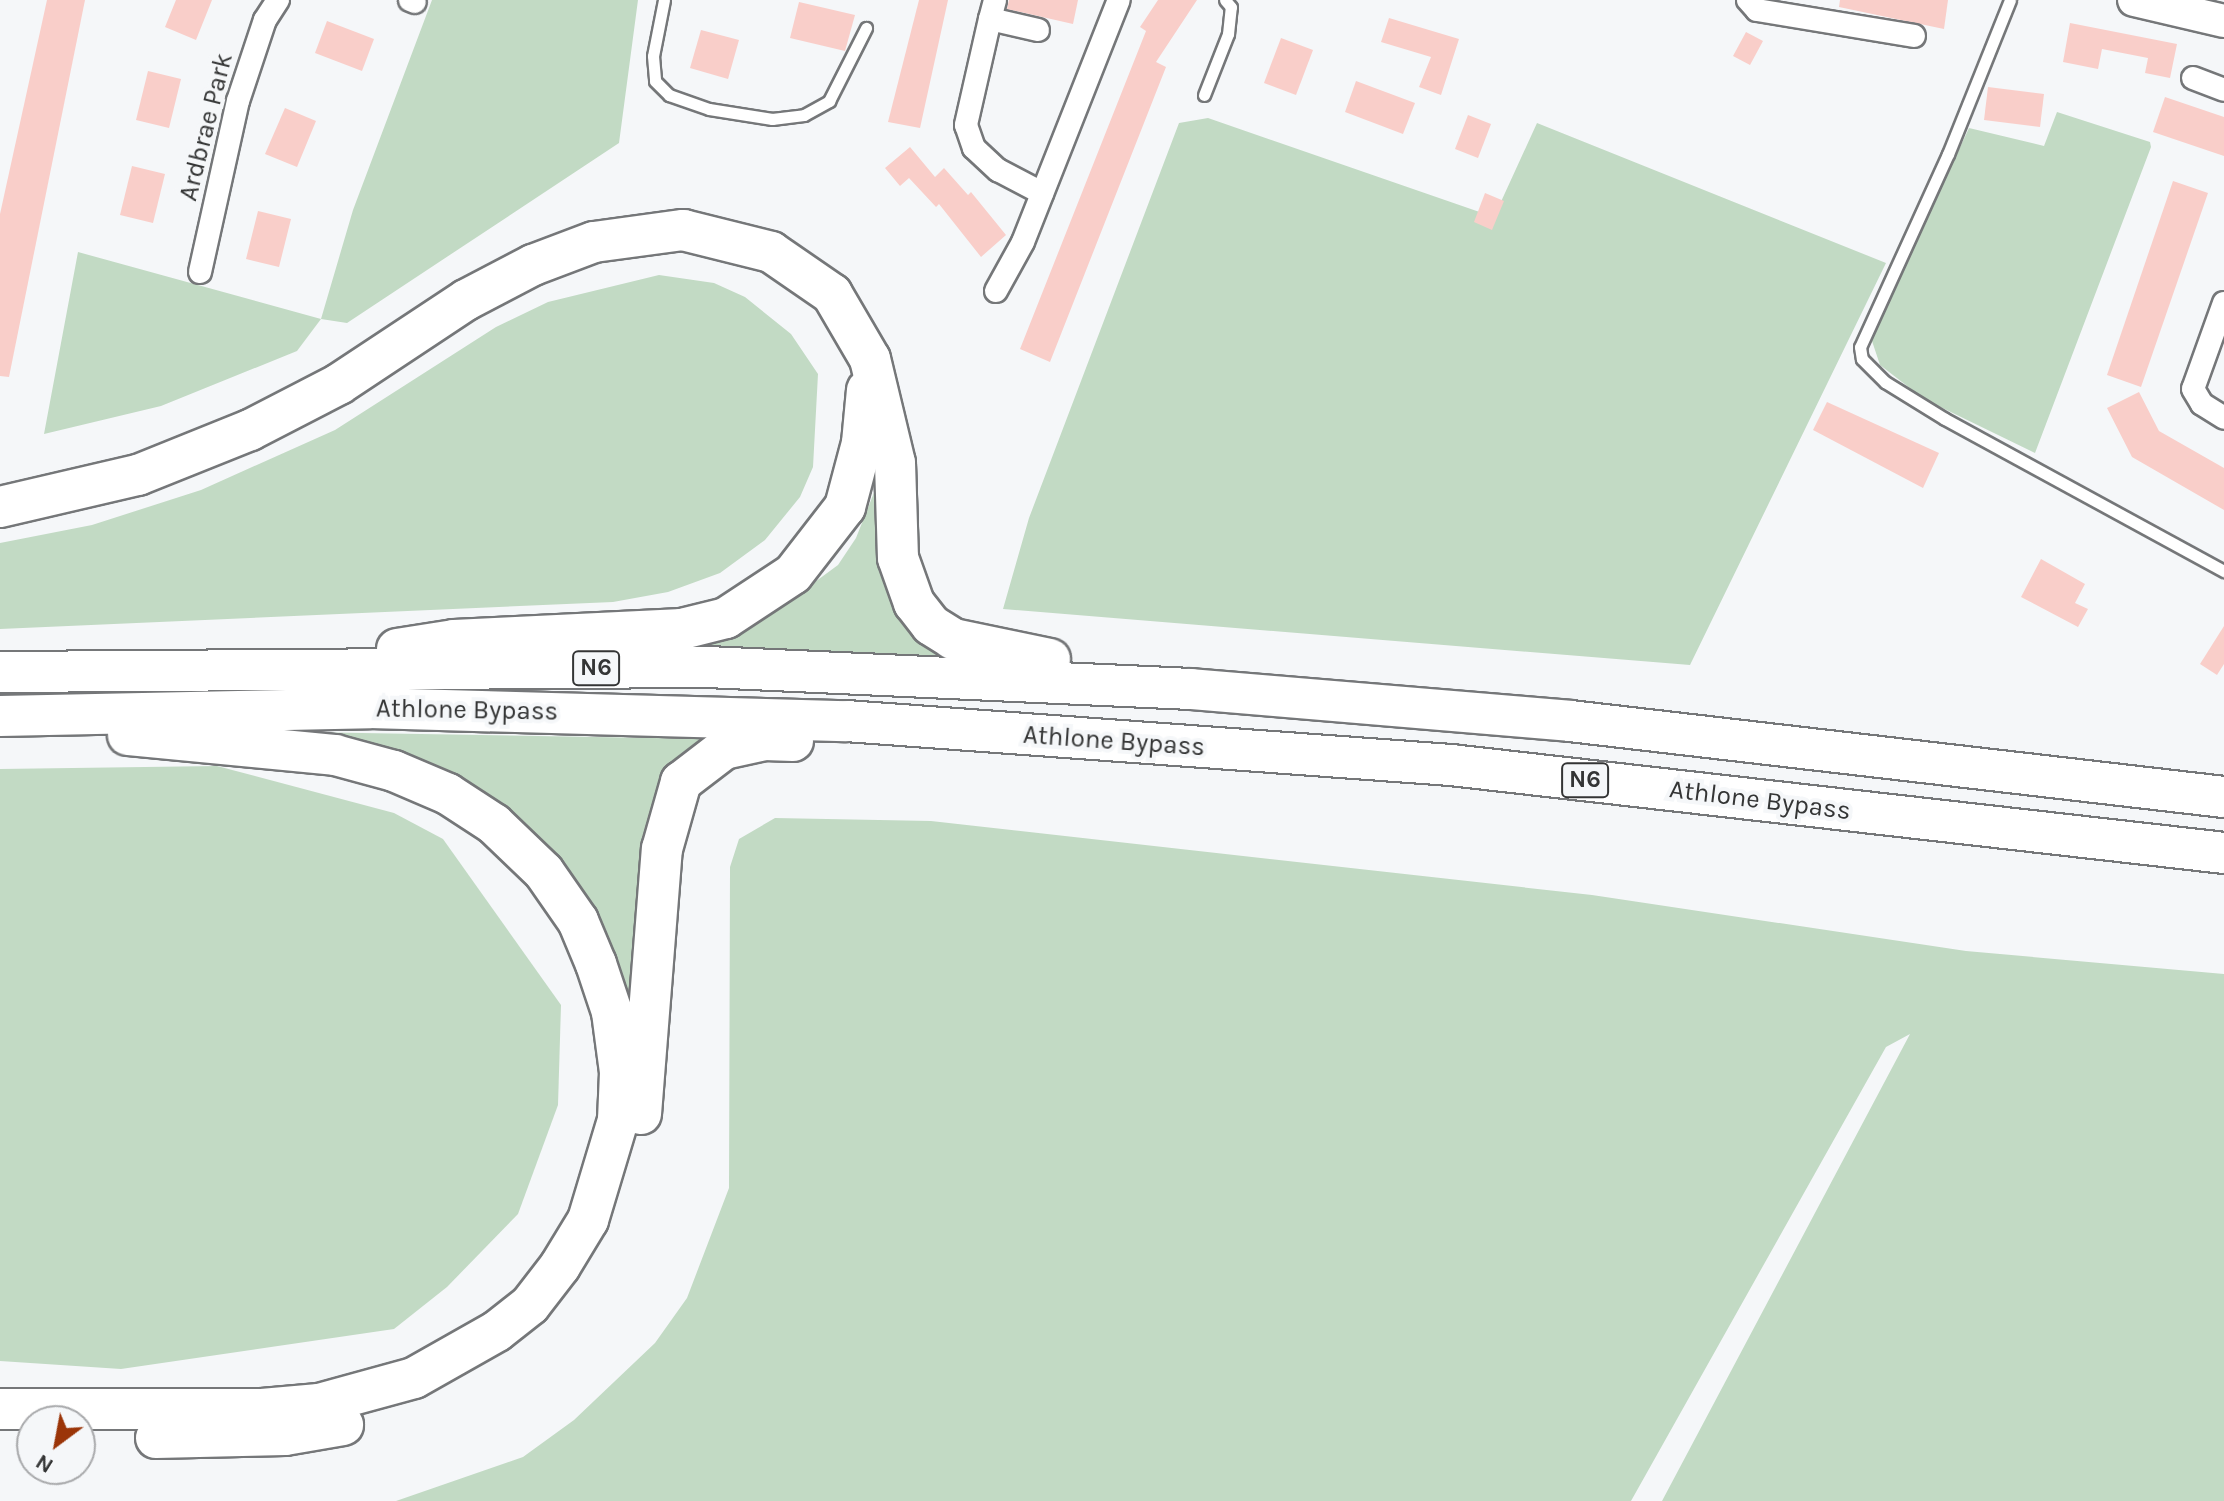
<!DOCTYPE html>
<style>
body{margin:0}
#map{position:relative;width:2224px;height:1501px;overflow:hidden;background:#f5f7f9;font-family:Karla,sans-serif}
div>[style]{position:absolute}
.green>*{inset:0;background:#c2dac4}
.building>*{inset:0;background:#f9cec9}
.roads{filter:drop-shadow(2px 0 #757779) drop-shadow(-2px 0 #757779) drop-shadow(0 2px #757779) drop-shadow(0 -2px #757779)}
.lane>*{height:11px;margin:-5.5px;padding:0 5.5px;transform-origin:5.5px;border-radius:5.5px;background:#fff}
.street>*{height:22px;margin:-11px;padding:0 11px;transform-origin:11px;border-radius:11px;background:#fff}
.secondary>*{height:32px;margin:-16px;padding:0 16px;transform-origin:16px;border-radius:16px;background:#fff}
.highway>*{height:40px;margin:-20px;padding:0 20px;transform-origin:20px;border-radius:20px;background:#fff}
span{translate:-50% -50%;white-space:nowrap;text-align:center;line-height:1.15;-webkit-text-stroke:8px #f5f7f9;paint-order:stroke}
.shield-label span{padding:2px 6px;background:#f5f7f9;border:2px solid;border-radius:6px;-webkit-text-stroke-width:0}
.shield-label{font-size:24px;color:#343535;font-weight:700}
.street-label{font-size:26px;color:#343535}
.north{position:absolute;left:16px;top:1405px;width:80px;height:80px;box-sizing:border-box;background:#f5f7f9;border:2px solid #a8a9ab;border-radius:50%;rotate:212deg;font-size:22px;font-weight:700;line-height:32px;text-align:center;color:#343535}
.north::after{content:'';display:block;margin:auto;width:28px;height:36px;background:#9b3508;clip-path:polygon(50% 0,100% 100%,50% 72%,0 100%)}
</style>
<div id="map">
<div class="green">
<div style="clip-path:polygon(432px 0,638px 0,619px 143px,347px 323px,321px 319px,297px 351px,161px 406px,44px 434px,78px 252px,321px 319px,353px 210px)"></div>
<div style="clip-path:polygon(2057px 112px,2150px 142px,2151px 147px,2035px 453px,1924px 399px,1880px 365px,1871px 338px,1969px 128px,2044px 146px)"></div>
<div style="clip-path:polygon(1208px 118px,1494px 217px,1537px 123px,1886px 263px,1690px 665px,1003px 609px,1029px 518px,1179px 123px)"></div>
<div style="clip-path:polygon(659px 275px,714px 283px,745px 297px,791px 334px,818px 374px,813px 467px,800px 497px,765px 540px,720px 573px,668px 592px,613px 602px,0 629px,0 543px,92px 525px,201px 490px,335px 430px,496px 327px,548px 302px)"></div>
<div style="clip-path:polygon(881px 475px,885px 583px,904px 620px,950px 656px,690px 648px,766px 618px,838px 565px,856px 538px)"></div>
<div style="clip-path:polygon(302px 732px,712px 739px,694px 756px,636px 1068px,563px 867px)"></div>
<div style="clip-path:polygon(217px 766px,394px 813px,443px 839px,561px 1005px,558px 1105px,518px 1214px,447px 1287px,394px 1329px,121px 1369px,0 1361px,0 769px)"></div>
<div style="clip-path:polygon(775px 818px,931px 821px,1592px 895px,1966px 951px,2224px 974px,2224px 1501px,1662px 1501px,1910px 1034px,1886px 1047px,1631px 1501px,396px 1501px,523px 1457px,574px 1420px,655px 1343px,687px 1298px,729px 1188px,730px 867px,739px 839px)"></div>
</div>
<div class="building">
<div style="clip-path:polygon(47px 0,85px 0,9px 377px,0 376px,0 214px)"></div>
<div style="clip-path:polygon(176px 0,212px 0,196px 40px,165px 27px)"></div>
<div style="clip-path:polygon(919px 0,948px 0,920px 128px,888px 122px)"></div>
<div style="clip-path:polygon(1009px 0,1078px 0,1073px 24px,1007px 9px)"></div>
<div style="clip-path:polygon(1158px 0,1197px 0,1156px 62px,1166px 67px,1050px 362px,1020px 349px,1146px 31px,1140px 27px)"></div>
<div style="clip-path:polygon(1840px 0,1948px 0,1944px 29px,1839px 7px)"></div>
<div style="clip-path:polygon(799px 2px,855px 15px,845px 51px,790px 38px)"></div>
<div style="clip-path:polygon(1389px 18px,1459px 39px,1441px 95px,1419px 87px,1431px 57px,1381px 42px)"></div>
<div style="clip-path:polygon(327px 21px,374px 39px,362px 71px,315px 53px)"></div>
<div style="clip-path:polygon(2070px 23px,2177px 44px,2170px 78px,2145px 73px,2148px 58px,2102px 49px,2098px 69px,2063px 62px)"></div>
<div style="clip-path:polygon(701px 30px,739px 40px,728px 79px,690px 68px)"></div>
<div style="clip-path:polygon(1746px 32px,1763px 41px,1750px 65px,1733px 56px)"></div>
<div style="clip-path:polygon(1281px 38px,1313px 50px,1296px 95px,1264px 83px)"></div>
<div style="clip-path:polygon(148px 71px,181px 79px,169px 128px,136px 120px)"></div>
<div style="clip-path:polygon(1356px 81px,1415px 103px,1403px 134px,1345px 112px)"></div>
<div style="clip-path:polygon(1988px 87px,2044px 94px,2040px 127px,1984px 120px)"></div>
<div style="clip-path:polygon(2165px 97px,2224px 117px,2224px 156px,2153px 132px)"></div>
<div style="clip-path:polygon(285px 108px,316px 121px,297px 167px,265px 154px)"></div>
<div style="clip-path:polygon(1468px 115px,1491px 124px,1478px 158px,1455px 149px)"></div>
<div style="clip-path:polygon(910px 147px,935px 177px,944px 168px,968px 195px,971px 192px,1006px 235px,981px 257px,939px 204px,936px 207px,909px 178px,900px 186px,885px 168px)"></div>
<div style="clip-path:polygon(132px 166px,165px 174px,153px 223px,120px 215px)"></div>
<div style="clip-path:polygon(2173px 181px,2208px 193px,2141px 387px,2107px 375px)"></div>
<div style="clip-path:polygon(1485px 193px,1504px 201px,1492px 230px,1474px 222px)"></div>
<div style="clip-path:polygon(258px 211px,291px 219px,279px 267px,246px 259px)"></div>
<div style="clip-path:polygon(2139px 392px,2159px 431px,2224px 468px,2224px 510px,2132px 457px,2107px 408px)"></div>
<div style="clip-path:polygon(1827px 402px,1939px 453px,1923px 488px,1813px 430px)"></div>
<div style="clip-path:polygon(2041px 559px,2085px 584px,2075px 603px,2088px 609px,2078px 627px,2021px 597px)"></div>
<div style="clip-path:polygon(2224px 626px,2224px 664px,2217px 675px,2200px 664px)"></div>
</div>
<div class="roads">
<div class="lane">
<div style="left:664px;top:0;width:57px;rotate:101.1deg"></div>
<div style="left:653px;top:56px;width:25px;rotate:85deg"></div>
<div style="left:655px;top:81px;width:20px;rotate:45deg"></div>
<div style="left:669px;top:95px;width:42px;rotate:19.3deg"></div>
<div style="left:709px;top:109px;width:64px;rotate:9deg"></div>
<div style="left:772px;top:119px;width:32px;rotate:-7deg"></div>
<div style="left:804px;top:115px;width:29px;rotate:-29deg"></div>
<div style="left:829px;top:101px;width:82px;rotate:-63.1deg"></div>
<div style="left:2010px;top:0;width:166px;rotate:111.9deg"></div>
<div style="left:1948px;top:154px;width:212px;rotate:114.5deg"></div>
<div style="left:1860px;top:347px;width:12px;rotate:81deg"></div>
<div style="left:1862px;top:359px;width:33px;rotate:45deg"></div>
<div style="left:1885px;top:382px;width:70px;rotate:31.7deg"></div>
<div style="left:1945px;top:419px;width:318px;rotate:28.6deg"></div>
<div style="left:1204px;top:95px;width:66px;rotate:-68.5deg"></div>
<div style="left:1228px;top:34px;width:27px;rotate:-84deg"></div>
<div style="left:1231px;top:7px;width:9px;rotate:-131deg"></div>
</div>
<div class="street">
<div style="left:410px;top:0;width:5px;rotate:22deg"></div>
<div style="left:1748px;top:0;width:13px;rotate:48deg"></div>
<div style="left:1757px;top:10px;width:159px;rotate:9.4deg"></div>
<div style="left:990px;top:19px;width:20px;rotate:-75deg"></div>
<div style="left:1038px;top:30px;width:49px;rotate:-167.1deg"></div>
<div style="left:990px;top:19px;width:109px;rotate:102.8deg"></div>
<div style="left:966px;top:125px;width:24px;rotate:71deg"></div>
<div style="left:974px;top:148px;width:33px;rotate:43deg"></div>
<div style="left:998px;top:170px;width:50px;rotate:27.6deg"></div>
<div style="left:2193px;top:78px;width:33px;rotate:21deg"></div>
<div style="left:200px;top:272px;width:175px;rotate:-77.5deg"></div>
<div style="left:238px;top:101px;width:85px;rotate:-71.6deg"></div>
<div style="left:265px;top:20px;width:24px;rotate:-57deg"></div>
<div style="left:996px;top:291px;width:56px;rotate:-61.1deg"></div>
<div style="left:1023px;top:242px;width:260px;rotate:-68.4deg"></div>
<div style="left:2224px;top:303px;width:91px;rotate:109.8deg"></div>
<div style="left:2193px;top:389px;width:17px;rotate:59deg"></div>
<div style="left:2202px;top:404px;width:26px;rotate:32deg"></div>
</div>
<div class="secondary">
<div style="left:2134px;top:0;width:92px;rotate:13.1deg"></div>
</div>
<div class="highway">
<div style="left:0;top:507px;width:142px;rotate:-13.1deg"></div>
<div style="left:138px;top:475px;width:121px;rotate:-21.9deg"></div>
<div style="left:250px;top:430px;width:100px;rotate:-27.3deg"></div>
<div style="left:339px;top:384px;width:152px;rotate:-33.5deg"></div>
<div style="left:466px;top:300px;width:76px;rotate:-27.6deg"></div>
<div style="left:533px;top:265px;width:65px;rotate:-20.7deg"></div>
<div style="left:594px;top:242px;width:90px;rotate:-7.7deg"></div>
<div style="left:683px;top:230px;width:91px;rotate:14deg"></div>
<div style="left:771px;top:252px;width:74px;rotate:34.5deg"></div>
<div style="left:832px;top:294px;width:75px;rotate:59.7deg"></div>
<div style="left:870px;top:359px;width:107px;rotate:76.5deg"></div>
<div style="left:895px;top:463px;width:95px;rotate:88.2deg"></div>
<div style="left:898px;top:558px;width:48px;rotate:70.4deg"></div>
<div style="left:914px;top:603px;width:28px;rotate:52deg"></div>
<div style="left:931px;top:625px;width:26px;rotate:32deg"></div>
<div style="left:953px;top:639px;width:99px;rotate:11.7deg"></div>
<div style="left:397px;top:649px;width:58px;rotate:-9deg"></div>
<div style="left:454px;top:640px;width:228px;rotate:-2.8deg"></div>
<div style="left:682px;top:629px;width:45px;rotate:-14deg"></div>
<div style="left:726px;top:618px;width:80px;rotate:-33.3deg"></div>
<div style="left:793px;top:574px;width:85px;rotate:-52.2deg"></div>
<div style="left:845px;top:507px;width:66px;rotate:-75.1deg"></div>
<div style="left:862px;top:443px;width:53px;rotate:-84.6deg"></div>
<div style="left:0;top:672px;width:707px;rotate:-0.41deg"></div>
<div style="left:707px;top:667px;width:484px;rotate:2.6deg"></div>
<div style="left:1191px;top:689px;width:380px;rotate:4.8deg"></div>
<div style="left:1570px;top:721px;width:658px;rotate:6.63deg"></div>
<div style="left:0;top:716px;width:370px;rotate:-1.2deg"></div>
<div style="left:370px;top:708px;width:476px;rotate:1.6deg"></div>
<div style="left:846px;top:721px;width:607px;rotate:4.16deg"></div>
<div style="left:1451px;top:765px;width:778px;rotate:6.49deg"></div>
<div style="left:641px;top:1114px;width:266px;rotate:-85.5deg"></div>
<div style="left:662px;top:849px;width:70px;rotate:-74.2deg"></div>
<div style="left:681px;top:782px;width:54px;rotate:-37.5deg"></div>
<div style="left:724px;top:749px;width:42px;rotate:-12.4deg"></div>
<div style="left:765px;top:740px;width:28px;rotate:2deg"></div>
<div style="left:0;top:1409px;width:262px"></div>
<div style="left:262px;top:1409px;width:57px;rotate:-5deg"></div>
<div style="left:319px;top:1404px;width:98px;rotate:-15.3deg"></div>
<div style="left:414px;top:1378px;width:95px;rotate:-29.5deg"></div>
<div style="left:497px;top:1331px;width:42px;rotate:-38.2deg"></div>
<div style="left:530px;top:1305px;width:49px;rotate:-52.4deg"></div>
<div style="left:560px;top:1266px;width:54px;rotate:-58.7deg"></div>
<div style="left:588px;top:1220px;width:104px;rotate:-73.3deg"></div>
<div style="left:618px;top:1120px;width:48px;rotate:-87.6deg"></div>
<div style="left:620px;top:1072px;width:61px;rotate:-97.6deg"></div>
<div style="left:612px;top:1012px;width:51px;rotate:-108.4deg"></div>
<div style="left:596px;top:964px;width:47px;rotate:-112.7deg"></div>
<div style="left:578px;top:921px;width:60px;rotate:-124.8deg"></div>
<div style="left:544px;top:872px;width:69px;rotate:-136.2deg"></div>
<div style="left:494px;top:824px;width:55px;rotate:-146.9deg"></div>
<div style="left:448px;top:794px;width:59px;rotate:-156.9deg"></div>
<div style="left:394px;top:771px;width:61px;rotate:-164.8deg"></div>
<div style="left:335px;top:755px;width:208px;rotate:-174.5deg"></div>
<div style="left:156px;top:1438px;width:129px;rotate:-1.3deg"></div>
<div style="left:285px;top:1435px;width:59px;rotate:-9.8deg"></div>
</div>
</div>
<div class="shield-label">
<span style="left:596px;top:668px">N6</span>
<span style="left:1585px;top:780px">N6</span>
</div>
<div class="street-label">
<span style="left:206px;top:127px;rotate:-76deg">Ardbrae Park</span>
<span style="left:467px;top:710px;rotate:1deg">Athlone Bypass</span>
<span style="left:1114px;top:741px;rotate:4deg">Athlone Bypass</span>
<span style="left:1760px;top:800px;rotate:7deg">Athlone Bypass</span>
</div>
<div class="north">N</div>
</div>
